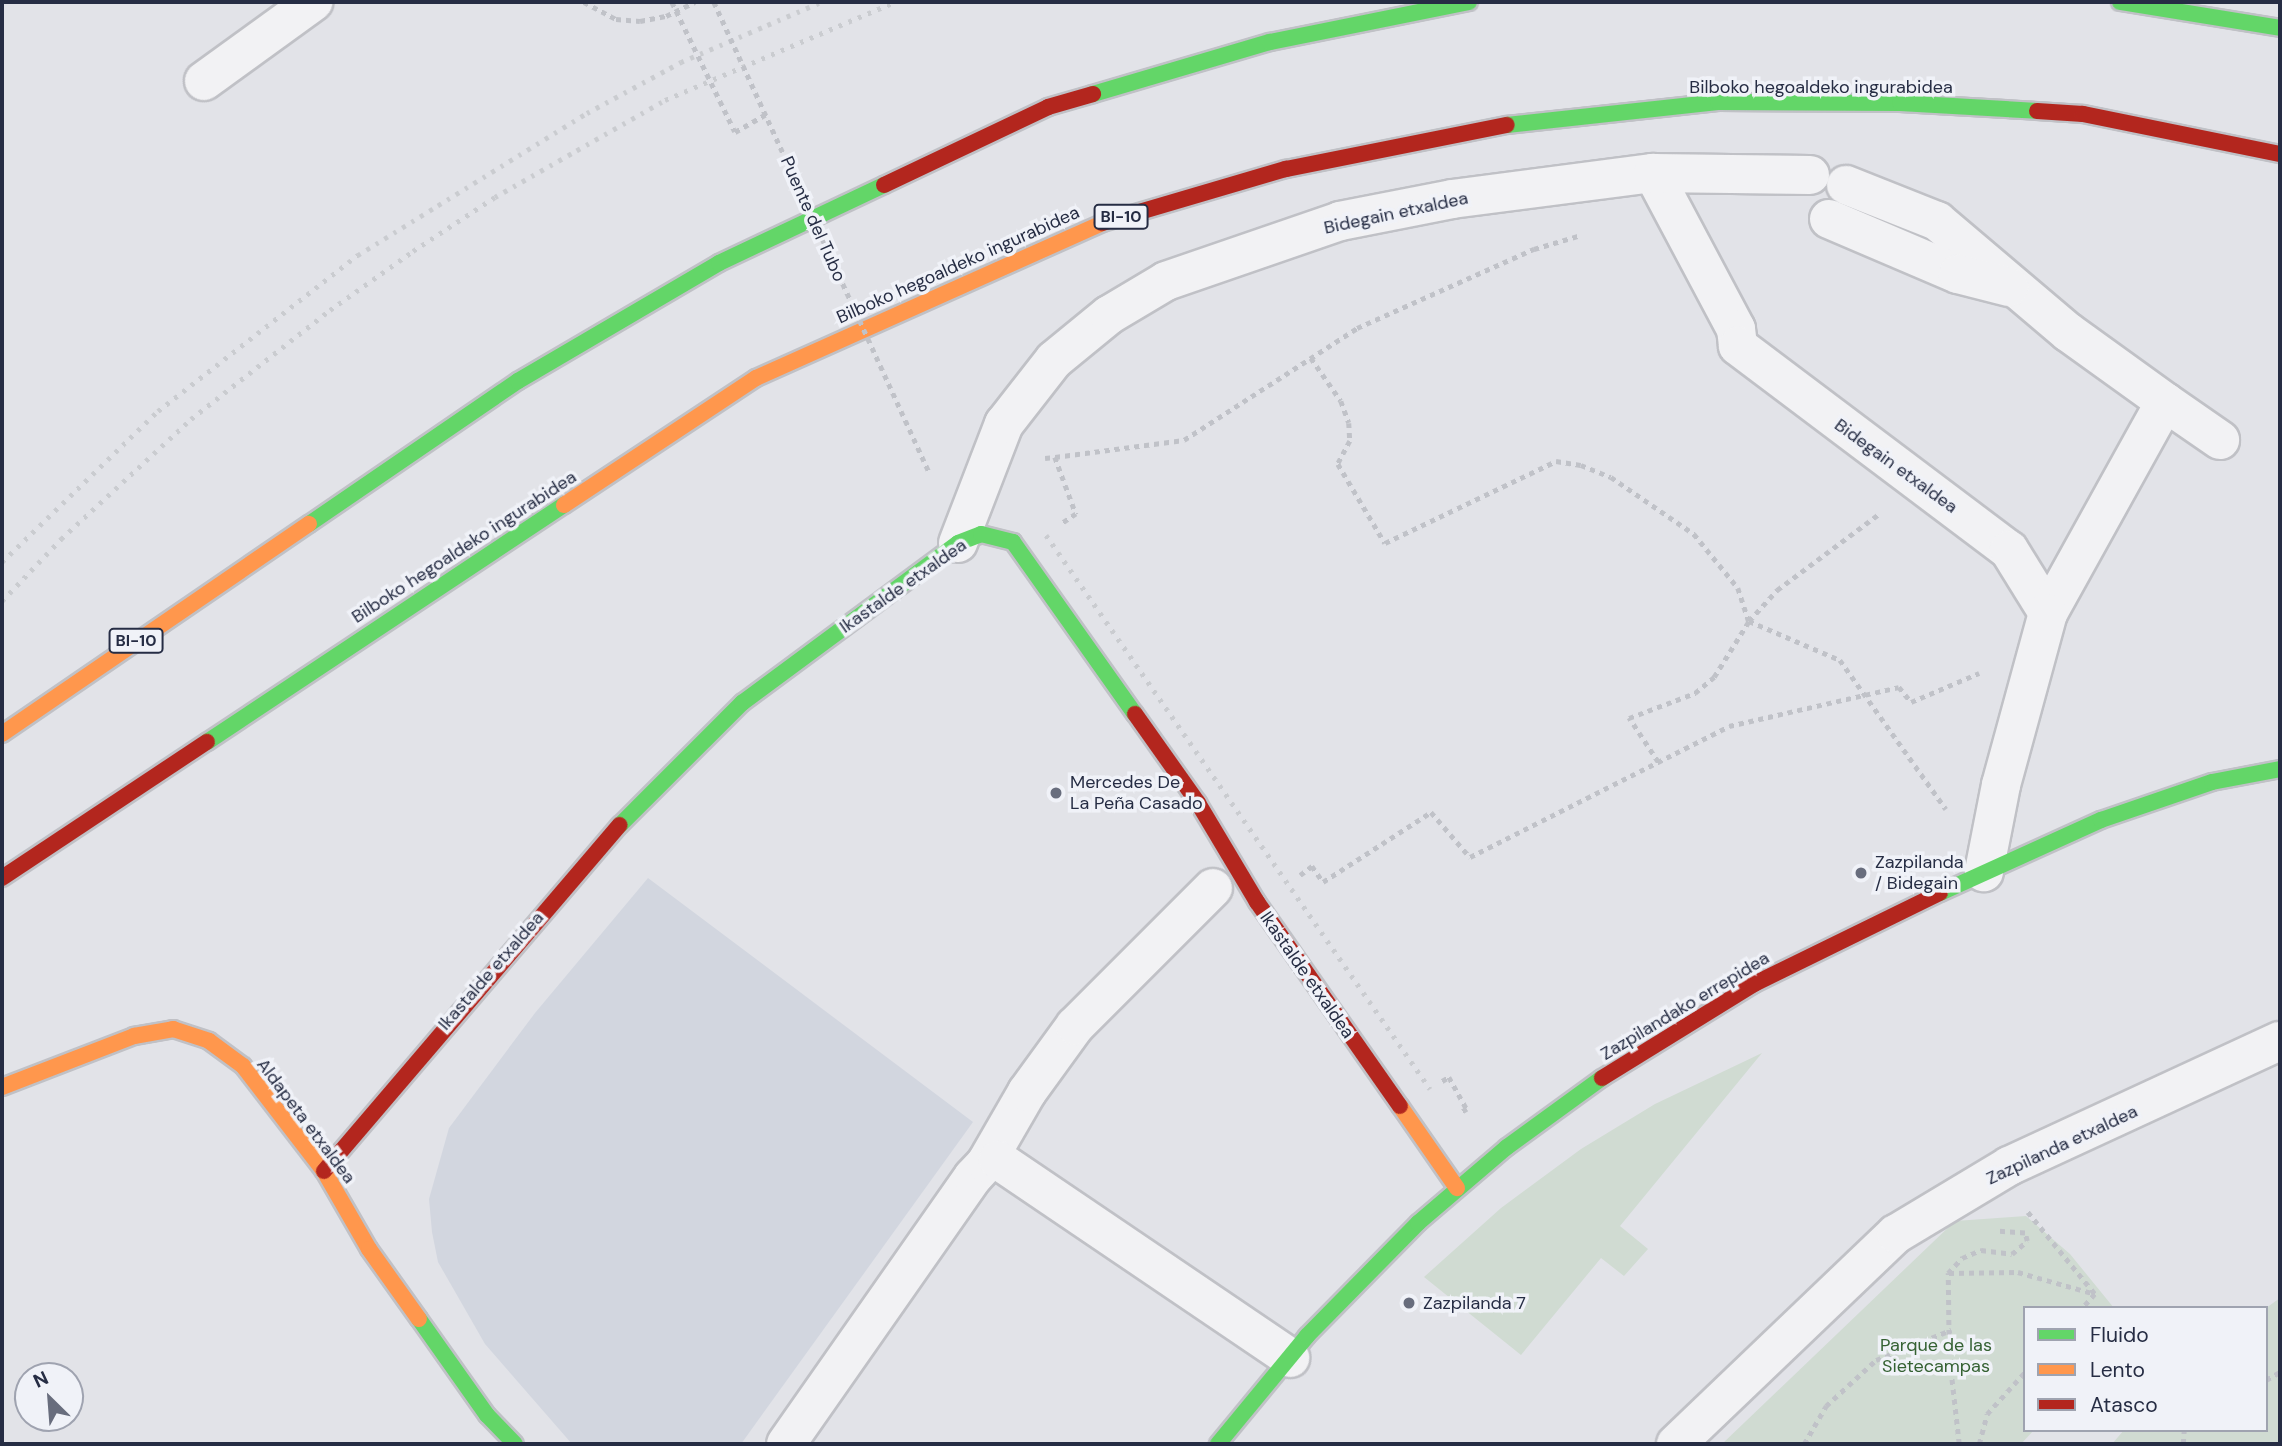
<!DOCTYPE html>
<meta charset="utf-8">
<style>
body{margin:0}
#map{position:relative;width:2282px;height:1446px;overflow:hidden;background:#e2e3e8;font-family:"DM Sans",sans-serif}
div>[style]{position:absolute}
.built>*{inset:0;background:#d2d6df}
.green>*{inset:0;background:#d0dbd2}
.path>*{height:4.5px;margin-top:-2.25px;transform-origin:0;background:repeating-linear-gradient(90deg,#c0c2c8 0 5px,transparent 0 10px)}
.roads{filter:drop-shadow(2px 0 #c0c1c6) drop-shadow(-2px 0 #c0c1c6) drop-shadow(0 2px #c0c1c6) drop-shadow(0 -2px #c0c1c6)}
.street>*{height:38px;margin:-19px;padding:0 19px;transform-origin:19px;border-radius:19px;background:#f2f2f4}
.fast>*{height:16px;margin:-8px;padding:0 8px;transform-origin:8px;border-radius:8px;background:#63d668}
.slow>*{height:16px;margin:-8px;padding:0 8px;transform-origin:8px;border-radius:8px;background:#ff974d}
.jam>*{height:16px;margin:-8px;padding:0 8px;transform-origin:8px;border-radius:8px;background:#b3261e}
.rail>*{height:5px;margin-top:-2.5px;transform-origin:0;background:repeating-linear-gradient(90deg,#caccd0 0 3.5px,transparent 0 10.5px)}
.path-bridge>*{height:4.5px;margin-top:-2.25px;transform-origin:0;background:repeating-linear-gradient(90deg,#c0c2c8 0 5px,transparent 0 10px)}
.dots>*{width:19px;height:19px;translate:-50% -50%;box-sizing:border-box;border:4px solid #f0f2f8;border-radius:50%}
span{translate:-50% -50%;white-space:nowrap;text-align:center;line-height:1.15;-webkit-text-stroke:7px #f0f2f8;paint-order:stroke}
.shield-label span{padding:2px 5px;background:#f0f2f8;border:2px solid;border-radius:5px;-webkit-text-stroke-width:0}
.shield-label{font-size:16px;color:#262d44;font-weight:700}
.street-label{font-size:18px;color:#262d44}
.poi-label{font-size:18px;color:#262d44}
.left{translate:0 -50%;text-align:left}
.park-label{font-size:18px;color:#346132}
.frame{position:absolute;inset:0;border:4px solid #262d44;pointer-events:none}
.legend{position:absolute;left:2023px;top:1306px;width:245px;height:126px;box-sizing:border-box;background:#f0f2f8;border:2px solid #9fa3b0;margin:0;padding:9px 12px;list-style:none;font-size:21px;color:#262d44}
.legend li{display:flex;align-items:center;gap:14px;height:35px}
.legend b{width:35px;border:2px solid #9fa3b0}
.north{position:absolute;left:14px;top:1362px;width:70px;height:70px;box-sizing:border-box;background:#f0f2f8;border:2px solid #9fa3b0;border-radius:50%;rotate:335deg;font-size:19px;font-weight:700;line-height:28px;text-align:center;color:#262d44}
.north::after{content:'';display:block;margin:auto;width:24px;height:32px;background:#686d7d;clip-path:polygon(50% 0,100% 100%,50% 72%,0 100%)}
</style>
<div id="map">
<div class="built">
<div style="clip-path:polygon(648px 878px,973px 1122px,741px 1444px,572px 1444px,485px 1344px,438px 1262px,432px 1232px,429px 1199px,449px 1128px,535px 1013px)"></div>
</div>
<div class="green">
<div style="clip-path:polygon(1762px 1053px,1620px 1226px,1648px 1249px,1624px 1276px,1601px 1258px,1521px 1355px,1424px 1277px,1501px 1208px,1581px 1149px,1655px 1104px)"></div>
<div style="clip-path:polygon(2026px 1216px,2070px 1254px,2114px 1308px,2025px 1308px,2025px 1430px,2034px 1430px,2021px 1444px,1722px 1444px,1955px 1221px)"></div>
<div style="clip-path:polygon(2280px 1298px,2280px 1444px,2112px 1444px,2124px 1430px,2266px 1430px,2266px 1308px)"></div>
</div>
<div class="path">
<div style="left:584px;top:2px;width:36px;rotate:28deg"></div>
<div style="left:616px;top:19px;width:24px;rotate:5deg"></div>
<div style="left:640px;top:21px;width:26px;rotate:-11deg"></div>
<div style="left:666px;top:16px;width:32px;rotate:-26deg"></div>
<div style="left:1311px;top:358px;width:52px;rotate:55.1deg"></div>
<div style="left:1341px;top:401px;width:23px;rotate:70deg"></div>
<div style="left:1349px;top:423px;width:18px;rotate:87deg"></div>
<div style="left:1350px;top:441px;width:26px;rotate:118deg"></div>
<div style="left:1338px;top:464px;width:92px;rotate:59.3deg"></div>
<div style="left:1385px;top:543px;width:190px;rotate:-25.6deg"></div>
<div style="left:1556px;top:461px;width:25px;rotate:9deg"></div>
<div style="left:1581px;top:465px;width:32px;rotate:22deg"></div>
<div style="left:1611px;top:477px;width:101px;rotate:34.5deg"></div>
<div style="left:1694px;top:534px;width:70px;rotate:50.8deg"></div>
<div style="left:1738px;top:588px;width:35px;rotate:72deg"></div>
<div style="left:1749px;top:621px;width:99px;rotate:23.2deg"></div>
<div style="left:1840px;top:660px;width:183px;rotate:54.6deg"></div>
<div style="left:1055px;top:457px;width:130px;rotate:-7.5deg"></div>
<div style="left:1184px;top:440px;width:206px;rotate:-32.9deg"></div>
<div style="left:1357px;top:328px;width:194px;rotate:-24.1deg"></div>
<div style="left:1534px;top:249px;width:46px;rotate:-16.5deg"></div>
<div style="left:1045px;top:458px;width:10px;rotate:-6deg"></div>
<div style="left:1055px;top:457px;width:61px;rotate:69.8deg"></div>
<div style="left:1076px;top:514px;width:18px;rotate:146deg"></div>
<div style="left:1658px;top:762px;width:53px;rotate:-123.4deg"></div>
<div style="left:1629px;top:718px;width:71px;rotate:-20.7deg"></div>
<div style="left:1695px;top:693px;width:25px;rotate:-40deg"></div>
<div style="left:1714px;top:677px;width:66px;rotate:-58deg"></div>
<div style="left:1749px;top:621px;width:42px;rotate:-47.9deg"></div>
<div style="left:1777px;top:590px;width:127px;rotate:-36.7deg"></div>
<div style="left:1300px;top:875px;width:15px;rotate:-37deg"></div>
<div style="left:1312px;top:866px;width:19px;rotate:55deg"></div>
<div style="left:1323px;top:882px;width:129px;rotate:-32.9deg"></div>
<div style="left:1431px;top:812px;width:60px;rotate:49.1deg"></div>
<div style="left:1470px;top:857px;width:290px;rotate:-26.8deg"></div>
<div style="left:1729px;top:726px;width:174px;rotate:-12.9deg"></div>
<div style="left:1899px;top:687px;width:19px;rotate:51deg"></div>
<div style="left:1911px;top:702px;width:74px;rotate:-23.1deg"></div>
<div style="left:1442px;top:1081px;width:8px;rotate:-30deg"></div>
<div style="left:1449px;top:1077px;width:37px;rotate:61deg"></div>
<div style="left:1467px;top:1109px;width:6px;rotate:149deg"></div>
<div style="left:2028px;top:1212px;width:106px;rotate:50.7deg"></div>
<div style="left:2095px;top:1294px;width:18px;rotate:131deg"></div>
<div style="left:1949px;top:1273px;width:69px;rotate:-0.8deg"></div>
<div style="left:2018px;top:1272px;width:80px;rotate:15.9deg"></div>
<div style="left:2266px;top:1380px;width:16px;rotate:-30deg"></div>
<div style="left:1804px;top:1444px;width:44px;rotate:-59.9deg"></div>
<div style="left:1826px;top:1406px;width:68px;rotate:-42.6deg"></div>
<div style="left:1876px;top:1360px;width:81px;rotate:-21.8deg"></div>
<div style="left:1959px;top:1444px;width:90px;rotate:-96.4deg"></div>
<div style="left:1949px;top:1355px;width:82px;rotate:-90.7deg"></div>
<div style="left:1948px;top:1273px;width:21px;rotate:-47deg"></div>
<div style="left:1962px;top:1258px;width:21px;rotate:-23deg"></div>
<div style="left:1981px;top:1250px;width:31px;rotate:7deg"></div>
<div style="left:2012px;top:1254px;width:20px;rotate:-41deg"></div>
<div style="left:2027px;top:1241px;width:8px;rotate:-104deg"></div>
<div style="left:2025px;top:1233px;width:26px;rotate:-176deg"></div>
<div style="left:1979px;top:1444px;width:31px;rotate:-75deg"></div>
<div style="left:1987px;top:1414px;width:57px;rotate:-47.9deg"></div>
<div style="left:2183px;top:1444px;width:14px;rotate:-86deg"></div>
</div>
<div class="roads">
<div class="street">
<div style="left:204px;top:81px;width:135px;rotate:-35.9deg"></div>
<div style="left:1653px;top:173px;width:177px;rotate:62deg"></div>
<div style="left:1736px;top:329px;width:17px;rotate:83deg"></div>
<div style="left:1738px;top:346px;width:339px;rotate:37deg"></div>
<div style="left:2009px;top:550px;width:74px;rotate:58.2deg"></div>
<div style="left:1846px;top:185px;width:98px;rotate:21.6deg"></div>
<div style="left:1937px;top:221px;width:172px;rotate:40.3deg"></div>
<div style="left:2068px;top:332px;width:120px;rotate:35.8deg"></div>
<div style="left:2165px;top:402px;width:241px;rotate:119deg"></div>
<div style="left:2048px;top:613px;width:178px;rotate:105.3deg"></div>
<div style="left:2001px;top:785px;width:89px;rotate:101.1deg"></div>
<div style="left:1829px;top:219px;width:140px;rotate:23.1deg"></div>
<div style="left:1958px;top:274px;width:53px;rotate:14.3deg"></div>
<div style="left:2165px;top:402px;width:67px;rotate:34.6deg"></div>
<div style="left:958px;top:543px;width:128px;rotate:-68.9deg"></div>
<div style="left:1004px;top:424px;width:81px;rotate:-52deg"></div>
<div style="left:1054px;top:360px;width:71px;rotate:-39.3deg"></div>
<div style="left:1109px;top:315px;width:66px;rotate:-30.8deg"></div>
<div style="left:1166px;top:281px;width:184px;rotate:-19deg"></div>
<div style="left:1340px;top:221px;width:114px;rotate:-11.1deg"></div>
<div style="left:1452px;top:199px;width:203px;rotate:-7.4deg"></div>
<div style="left:1653px;top:173px;width:157px;rotate:0.7deg"></div>
<div style="left:986px;top:1163px;width:82px;rotate:-60deg"></div>
<div style="left:1027px;top:1092px;width:82px;rotate:-54deg"></div>
<div style="left:1075px;top:1026px;width:195px;rotate:-45deg"></div>
<div style="left:786px;top:1444px;width:326px;rotate:-55deg"></div>
<div style="left:973px;top:1177px;width:19px;rotate:-47deg"></div>
<div style="left:986px;top:1163px;width:12px;rotate:-14deg"></div>
<div style="left:998px;top:1160px;width:353px;rotate:34.1deg"></div>
<div style="left:1676px;top:1444px;width:304px;rotate:-43.7deg"></div>
<div style="left:1896px;top:1234px;width:132px;rotate:-31deg"></div>
<div style="left:2009px;top:1166px;width:298px;rotate:-24.8deg"></div>
</div>
<div class="fast">
<div style="left:2120px;top:2px;width:162px;rotate:9.2deg"></div>
<div style="left:1093px;top:94px;width:184px;rotate:-16.4deg"></div>
<div style="left:1270px;top:42px;width:203px;rotate:-11.4deg"></div>
<div style="left:1507px;top:125px;width:212px;rotate:-6.2deg"></div>
<div style="left:1718px;top:102px;width:182px;rotate:0.3deg"></div>
<div style="left:1900px;top:103px;width:137px;rotate:3.3deg"></div>
<div style="left:309px;top:524px;width:253px;rotate:-34.4deg"></div>
<div style="left:518px;top:381px;width:233px;rotate:-30.4deg"></div>
<div style="left:719px;top:263px;width:183px;rotate:-25.3deg"></div>
<div style="left:207px;top:742px;width:429px;rotate:-33.6deg"></div>
<div style="left:620px;top:825px;width:173px;rotate:-45deg"></div>
<div style="left:742px;top:703px;width:269px;rotate:-36.5deg"></div>
<div style="left:958px;top:543px;width:25px;rotate:-21deg"></div>
<div style="left:981px;top:534px;width:33px;rotate:14deg"></div>
<div style="left:1013px;top:542px;width:211px;rotate:54.7deg"></div>
<div style="left:1940px;top:893px;width:177px;rotate:-24.4deg"></div>
<div style="left:2101px;top:820px;width:117px;rotate:-18.9deg"></div>
<div style="left:2212px;top:782px;width:69px;rotate:-10.8deg"></div>
<div style="left:419px;top:1319px;width:118px;rotate:54.7deg"></div>
<div style="left:487px;top:1415px;width:40px;rotate:46deg"></div>
<div style="left:1218px;top:1444px;width:140px;rotate:-50.5deg"></div>
<div style="left:1307px;top:1336px;width:158px;rotate:-45.5deg"></div>
<div style="left:1418px;top:1223px;width:117px;rotate:-40.5deg"></div>
<div style="left:1507px;top:1147px;width:117px;rotate:-36deg"></div>
</div>
<div class="slow">
<div style="left:564px;top:505px;width:230px;rotate:-33.5deg"></div>
<div style="left:756px;top:378px;width:379px;rotate:-24.1deg"></div>
<div style="left:2px;top:734px;width:372px;rotate:-34.4deg"></div>
<div style="left:2px;top:1087px;width:142px;rotate:-21.1deg"></div>
<div style="left:134px;top:1036px;width:40px;rotate:-10deg"></div>
<div style="left:173px;top:1029px;width:38px;rotate:18deg"></div>
<div style="left:209px;top:1041px;width:42px;rotate:36.3deg"></div>
<div style="left:243px;top:1066px;width:133px;rotate:52.4deg"></div>
<div style="left:324px;top:1171px;width:90px;rotate:60deg"></div>
<div style="left:369px;top:1249px;width:86px;rotate:54.5deg"></div>
<div style="left:1400px;top:1106px;width:100px;rotate:55.2deg"></div>
</div>
<div class="jam">
<div style="left:2037px;top:111px;width:46px;rotate:3.7deg"></div>
<div style="left:2083px;top:114px;width:201px;rotate:11.5deg"></div>
<div style="left:884px;top:185px;width:182px;rotate:-25.4deg"></div>
<div style="left:1048px;top:107px;width:47px;rotate:-16.1deg"></div>
<div style="left:1102px;top:223px;width:192px;rotate:-16.4deg"></div>
<div style="left:1286px;top:169px;width:225px;rotate:-11.3deg"></div>
<div style="left:1135px;top:714px;width:109px;rotate:54.7deg"></div>
<div style="left:1198px;top:803px;width:115px;rotate:59.2deg"></div>
<div style="left:1257px;top:902px;width:249px;rotate:55deg"></div>
<div style="left:2px;top:878px;width:246px;rotate:-33.6deg"></div>
<div style="left:1602px;top:1078px;width:179px;rotate:-31.7deg"></div>
<div style="left:1754px;top:984px;width:207px;rotate:-26.1deg"></div>
<div style="left:324px;top:1171px;width:455px;rotate:-49.5deg"></div>
</div>
</div>
<div class="rail">
<div style="left:1046px;top:535px;width:674px;rotate:55.27deg"></div>
<div style="left:2px;top:562px;width:217px;rotate:-44.1deg"></div>
<div style="left:158px;top:411px;width:254px;rotate:-38deg"></div>
<div style="left:358px;top:255px;width:269px;rotate:-31.8deg"></div>
<div style="left:587px;top:113px;width:107px;rotate:-28.5deg"></div>
<div style="left:681px;top:62px;width:152px;rotate:-23.2deg"></div>
<div style="left:2px;top:601px;width:86px;rotate:-46.4deg"></div>
<div style="left:61px;top:539px;width:177px;rotate:-42.7deg"></div>
<div style="left:191px;top:419px;width:177px;rotate:-38.1deg"></div>
<div style="left:330px;top:310px;width:102px;rotate:-35.4deg"></div>
<div style="left:413px;top:251px;width:98px;rotate:-33.4deg"></div>
<div style="left:495px;top:197px;width:196px;rotate:-29.7deg"></div>
<div style="left:665px;top:100px;width:250px;rotate:-23.1deg"></div>
</div>
<div class="path-bridge">
<div style="left:672px;top:2px;width:144px;rotate:64.1deg"></div>
<div style="left:735px;top:132px;width:36px;rotate:-30deg"></div>
<div style="left:714px;top:2px;width:519px;rotate:65.41deg"></div>
</div>
<div class="dots">
<div style="left:1056px;top:793px;background:#686d7d"></div>
<div style="left:1861px;top:873px;background:#686d7d"></div>
<div style="left:1409px;top:1303px;background:#686d7d"></div>
</div>
<div class="shield-label">
<span style="left:1121px;top:217px">BI-10</span>
<span style="left:136px;top:641px">BI-10</span>
</div>
<div class="street-label">
<span style="left:1821px;top:87px">Bilboko hegoaldeko ingurabidea</span>
<span style="left:1396px;top:213px;rotate:-12deg">Bidegain etxaldea</span>
<span style="left:813px;top:219px;rotate:66deg">Puente del Tubo</span>
<span style="left:958px;top:265px;rotate:-24deg">Bilboko hegoaldeko ingurabidea</span>
<span style="left:1896px;top:466px;rotate:36deg">Bidegain etxaldea</span>
<span style="left:464px;top:547px;rotate:-33deg">Bilboko hegoaldeko ingurabidea</span>
<span style="left:903px;top:586px;rotate:-35deg">Ikastalde etxaldea</span>
<span style="left:491px;top:971px;rotate:-49deg">Ikastalde etxaldea</span>
<span style="left:1307px;top:975px;rotate:55deg">Ikastalde etxaldea</span>
<span style="left:1685px;top:1006px;rotate:-31deg">Zazpilandako errepidea</span>
<span style="left:306px;top:1121px;rotate:53deg">Aldapeta etxaldea</span>
<span style="left:2062px;top:1145px;rotate:-25deg">Zazpilanda etxaldea</span>
</div>
<div class="poi-label">
<span class="left" style="left:1070px;top:793px">Mercedes De<br>La Peña Casado</span>
<span class="left" style="left:1875px;top:873px">Zazpilanda<br>/ Bidegain</span>
<span class="left" style="left:1423px;top:1303px">Zazpilanda 7</span>
</div>
<div class="park-label">
<span style="left:1936px;top:1356px">Parque de las<br>Sietecampas</span>
</div>
<div class="frame"></div>
<ul class="legend">
<li><b style="height:9px;background:#63d668"></b>Fluido</li>
<li><b style="height:9px;background:#ff974d"></b>Lento</li>
<li><b style="height:9px;background:#b3261e"></b>Atasco</li>
</ul>
<div class="north">N</div>
</div>
